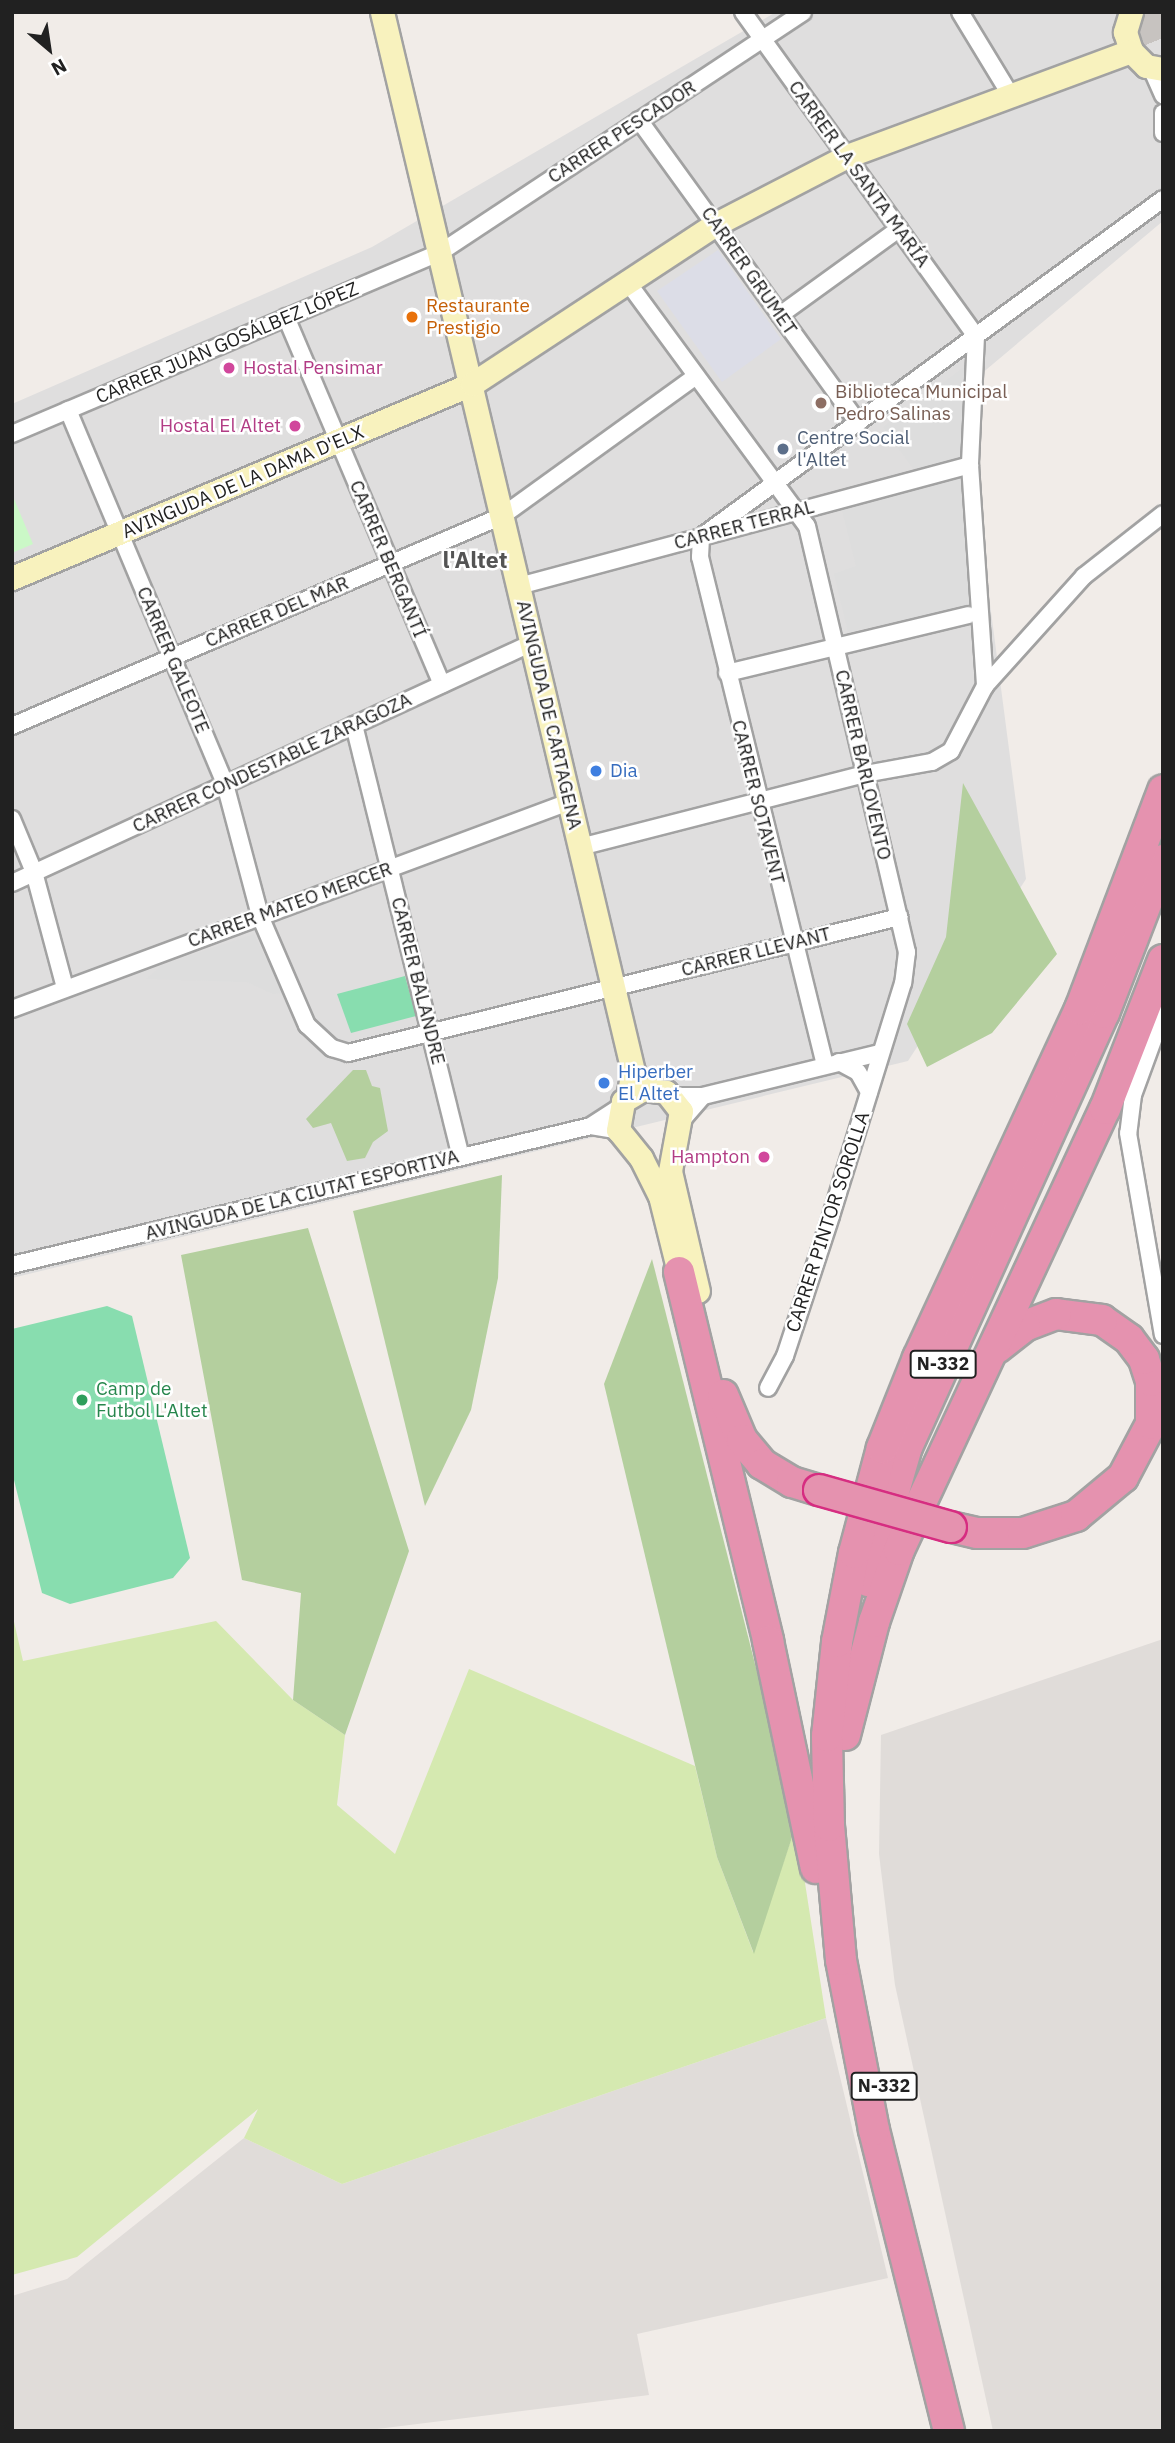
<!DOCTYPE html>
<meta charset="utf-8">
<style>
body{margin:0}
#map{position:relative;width:1175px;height:2443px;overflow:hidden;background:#f1ece8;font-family:"IBM Plex Sans",sans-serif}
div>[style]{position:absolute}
.residential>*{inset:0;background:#dfdede}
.airport>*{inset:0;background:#e0dcd9}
.grass>*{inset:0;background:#d5e9b0}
.forest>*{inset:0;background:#b4cf9e}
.park>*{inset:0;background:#cbf8c7}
.pitch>*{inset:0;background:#88ddaf}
.parking>*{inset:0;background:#ddd}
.plaza>*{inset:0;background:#dcdde7}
.highway-tunnel>*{height:30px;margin-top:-15px;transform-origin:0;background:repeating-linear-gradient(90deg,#c7c3c0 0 30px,transparent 0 45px)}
.roads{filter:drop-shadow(2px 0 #a2a2a2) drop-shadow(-2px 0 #a2a2a2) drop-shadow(0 2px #a2a2a2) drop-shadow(0 -2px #a2a2a2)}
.street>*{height:16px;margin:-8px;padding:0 8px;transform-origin:8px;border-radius:8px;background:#fff}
.secondary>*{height:23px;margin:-11.5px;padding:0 11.5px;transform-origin:11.5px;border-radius:11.5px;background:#f8f2be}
.highway>*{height:30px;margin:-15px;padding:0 15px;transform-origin:15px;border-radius:15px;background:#e592af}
.bridges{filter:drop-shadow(2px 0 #d62d81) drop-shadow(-2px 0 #d62d81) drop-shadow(0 2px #d62d81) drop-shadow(0 -2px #d62d81)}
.highway-bridge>*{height:30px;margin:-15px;padding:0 15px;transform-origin:15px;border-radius:15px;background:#e592af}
.dots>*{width:19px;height:19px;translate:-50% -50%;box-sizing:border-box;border:4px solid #fff;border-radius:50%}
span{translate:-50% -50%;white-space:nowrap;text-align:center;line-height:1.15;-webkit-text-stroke:5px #fff;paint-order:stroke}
.shield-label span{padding:2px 5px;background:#fff;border:2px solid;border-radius:5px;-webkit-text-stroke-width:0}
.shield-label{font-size:18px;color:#212121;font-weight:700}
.street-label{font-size:19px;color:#212121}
.food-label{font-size:19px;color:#c56008}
.left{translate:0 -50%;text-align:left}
.hotel-label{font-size:19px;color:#b23c85}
.right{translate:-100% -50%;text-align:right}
.education-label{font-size:19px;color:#785e54}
.service-label{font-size:19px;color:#4e5e75}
.shop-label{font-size:19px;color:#366cbe}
.leisure-label{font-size:19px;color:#27864d}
.quarter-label{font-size:23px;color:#545454;font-weight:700}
.frame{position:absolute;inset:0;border:14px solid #212121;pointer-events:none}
.north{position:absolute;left:14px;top:14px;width:70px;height:70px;-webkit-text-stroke:5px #fff;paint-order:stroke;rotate:151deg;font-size:19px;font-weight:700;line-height:28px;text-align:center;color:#212121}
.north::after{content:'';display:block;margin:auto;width:24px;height:32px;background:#212121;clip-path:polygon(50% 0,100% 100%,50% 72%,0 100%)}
</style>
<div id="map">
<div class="residential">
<div style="clip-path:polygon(776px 12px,1163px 12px,1163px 221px,962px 390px,1026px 879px,908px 1061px,12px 1278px,12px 404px,372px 247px)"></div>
</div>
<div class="airport">
<div style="clip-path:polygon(1163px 1639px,1163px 2431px,993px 2431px,895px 1985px,879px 1854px,881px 1735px)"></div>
<div style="clip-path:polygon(826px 2018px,888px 2278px,637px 2334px,649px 2395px,361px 2431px,12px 2431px,12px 2296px,67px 2279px,244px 2138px,342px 2184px)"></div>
</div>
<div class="grass">
<div style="clip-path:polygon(12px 1613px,23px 1661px,216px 1621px,293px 1700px,345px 1735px,337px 1805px,395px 1854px,469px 1669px,695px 1766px,717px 1857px,753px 1952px,796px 1825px,826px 2018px,342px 2184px,244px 2138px,258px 2109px,77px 2257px,12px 2275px)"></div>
</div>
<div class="forest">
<div style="clip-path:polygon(963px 783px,1057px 954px,992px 1033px,927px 1067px,907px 1024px,946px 937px)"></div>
<div style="clip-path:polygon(353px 1070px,366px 1070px,372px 1086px,380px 1088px,388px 1131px,373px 1142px,365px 1158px,347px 1161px,331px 1123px,313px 1128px,306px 1119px)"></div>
<div style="clip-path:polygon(502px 1175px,498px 1278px,471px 1410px,425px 1506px,353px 1211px)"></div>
<div style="clip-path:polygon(308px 1228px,409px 1551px,345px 1735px,293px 1700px,301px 1593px,242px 1580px,181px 1255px)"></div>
<div style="clip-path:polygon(652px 1259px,796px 1825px,754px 1954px,717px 1857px,604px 1384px)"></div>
</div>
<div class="park">
<div style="clip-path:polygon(12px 494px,33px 544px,12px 553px)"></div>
</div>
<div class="pitch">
<div style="clip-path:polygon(405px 976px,416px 1016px,351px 1033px,337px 994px)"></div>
<div style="clip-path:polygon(107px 1306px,132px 1316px,190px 1558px,173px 1578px,70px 1604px,42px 1593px,12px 1472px,12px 1329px)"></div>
</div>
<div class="parking">
<div style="clip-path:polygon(967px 365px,978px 604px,848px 632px,834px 574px,856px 566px,838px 495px,916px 473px,883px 427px)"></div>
<div style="clip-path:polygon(254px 934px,283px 993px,273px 994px,247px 982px,146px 979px,162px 965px)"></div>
</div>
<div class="plaza">
<div style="clip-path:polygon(718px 250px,781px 339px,722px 382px,657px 291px)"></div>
</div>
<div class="highway-tunnel">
<div style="left:1147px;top:12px;width:41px;rotate:67.2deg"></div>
</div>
<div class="roads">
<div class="street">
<div style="left:743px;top:12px;width:399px;rotate:54.3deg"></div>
<div style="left:976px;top:336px;width:129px;rotate:92.7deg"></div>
<div style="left:970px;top:465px;width:222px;rotate:86.1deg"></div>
<div style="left:960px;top:12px;width:98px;rotate:58.7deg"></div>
<div style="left:1151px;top:68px;width:30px;rotate:66deg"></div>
<div style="left:1163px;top:113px;width:20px;rotate:90deg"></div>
<div style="left:639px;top:120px;width:374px;rotate:54.1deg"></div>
<div style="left:626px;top:280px;width:305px;rotate:53.7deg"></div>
<div style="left:807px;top:526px;width:438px;rotate:76.8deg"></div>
<div style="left:907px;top:952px;width:31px;rotate:97deg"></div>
<div style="left:903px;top:983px;width:244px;rotate:107.2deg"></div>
<div style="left:831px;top:1216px;width:147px;rotate:108.2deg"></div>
<div style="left:785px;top:1356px;width:36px;rotate:118deg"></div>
<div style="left:780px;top:315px;width:147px;rotate:-35.9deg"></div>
<div style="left:286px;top:317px;width:399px;rotate:67deg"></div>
<div style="left:68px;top:410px;width:406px;rotate:67.2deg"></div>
<div style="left:225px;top:784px;width:137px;rotate:75.1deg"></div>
<div style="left:260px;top:916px;width:119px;rotate:66.7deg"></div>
<div style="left:307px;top:1025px;width:34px;rotate:43deg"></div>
<div style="left:332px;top:1048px;width:17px;rotate:17deg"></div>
<div style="left:348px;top:1053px;width:568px;rotate:-13.86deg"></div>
<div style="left:12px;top:434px;width:466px;rotate:-23deg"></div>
<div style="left:441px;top:252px;width:434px;rotate:-33.5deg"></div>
<div style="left:519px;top:586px;width:467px;rotate:-15deg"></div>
<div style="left:727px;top:673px;width:248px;rotate:-13.5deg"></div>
<div style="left:354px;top:725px;width:445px;rotate:76.1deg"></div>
<div style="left:12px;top:726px;width:533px;rotate:-23.2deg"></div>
<div style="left:502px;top:516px;width:239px;rotate:-35.8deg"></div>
<div style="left:12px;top:819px;width:57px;rotate:67.5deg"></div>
<div style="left:34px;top:872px;width:120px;rotate:75deg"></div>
<div style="left:580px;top:847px;width:294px;rotate:-14.4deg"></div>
<div style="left:865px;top:774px;width:68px;rotate:-10.2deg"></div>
<div style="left:932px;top:762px;width:22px;rotate:-30deg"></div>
<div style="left:951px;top:751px;width:73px;rotate:-62.4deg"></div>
<div style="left:985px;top:686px;width:148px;rotate:-48deg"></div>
<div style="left:1084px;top:576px;width:100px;rotate:-38.1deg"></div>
<div style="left:12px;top:883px;width:573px;rotate:-24.78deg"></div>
<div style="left:12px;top:1009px;width:594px;rotate:-20.39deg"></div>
<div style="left:1163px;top:1013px;width:87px;rotate:110.1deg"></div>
<div style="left:1133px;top:1095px;width:38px;rotate:97deg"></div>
<div style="left:1128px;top:1133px;width:205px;rotate:80.2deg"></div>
<div style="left:839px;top:1062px;width:21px;rotate:28deg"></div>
<div style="left:858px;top:1072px;width:23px;rotate:61deg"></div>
<div style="left:825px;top:1065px;width:523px;rotate:-103.82deg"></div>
<div style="left:700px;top:557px;width:20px;rotate:-87deg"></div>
<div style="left:701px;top:537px;width:572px;rotate:-36.19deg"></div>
<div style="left:671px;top:1096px;width:32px"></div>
<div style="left:703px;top:1096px;width:32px;rotate:131deg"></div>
<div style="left:703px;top:1096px;width:182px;rotate:-13.7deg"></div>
<div style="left:620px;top:1107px;width:35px;rotate:147deg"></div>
<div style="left:591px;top:1126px;width:23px;rotate:10deg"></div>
<div style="left:614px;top:1130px;width:10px;rotate:45deg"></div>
<div style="left:12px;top:1265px;width:595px;rotate:-13.5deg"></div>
</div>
<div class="secondary">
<div style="left:382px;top:12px;width:1088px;rotate:76.67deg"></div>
<div style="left:633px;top:1071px;width:25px;rotate:101deg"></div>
<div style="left:1131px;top:12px;width:21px;rotate:107deg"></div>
<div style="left:1125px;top:32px;width:20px;rotate:72deg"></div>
<div style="left:1131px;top:51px;width:21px;rotate:45deg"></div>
<div style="left:1146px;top:66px;width:17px;rotate:10deg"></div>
<div style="left:12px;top:578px;width:499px;rotate:-22.9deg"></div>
<div style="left:472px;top:384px;width:292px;rotate:-33.3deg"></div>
<div style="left:716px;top:224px;width:148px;rotate:-27.4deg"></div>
<div style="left:847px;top:156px;width:303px;rotate:-20.3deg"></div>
<div style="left:679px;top:1272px;width:78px;rotate:-104deg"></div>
<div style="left:660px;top:1196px;width:42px;rotate:-116.6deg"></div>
<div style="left:641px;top:1158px;width:36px;rotate:-129deg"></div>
<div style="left:618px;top:1130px;width:29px;rotate:-80deg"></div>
<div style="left:623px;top:1101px;width:23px;rotate:-31deg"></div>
<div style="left:643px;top:1089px;width:23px;rotate:7deg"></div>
<div style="left:666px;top:1092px;width:24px;rotate:52deg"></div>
<div style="left:681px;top:1111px;width:61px;rotate:100.4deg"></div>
<div style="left:670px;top:1171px;width:123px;rotate:76.9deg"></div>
</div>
<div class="highway">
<div style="left:679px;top:1272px;width:380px;rotate:76.4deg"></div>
<div style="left:768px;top:1641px;width:232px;rotate:78.1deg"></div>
<div style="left:723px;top:1395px;width:49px;rotate:67.1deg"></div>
<div style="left:742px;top:1440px;width:31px;rotate:50deg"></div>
<div style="left:762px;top:1464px;width:35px;rotate:31deg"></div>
<div style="left:792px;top:1482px;width:28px;rotate:17deg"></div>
<div style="left:951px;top:1527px;width:27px;rotate:13deg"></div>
<div style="left:977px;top:1533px;width:46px"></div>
<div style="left:1023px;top:1533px;width:56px;rotate:-17.8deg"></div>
<div style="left:1076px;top:1516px;width:61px;rotate:-39.7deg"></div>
<div style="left:1123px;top:1477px;width:60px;rotate:-62.2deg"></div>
<div style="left:1151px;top:1424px;width:43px;rotate:-90deg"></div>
<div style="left:1151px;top:1381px;width:23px;rotate:-108deg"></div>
<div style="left:1144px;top:1359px;width:25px;rotate:-127deg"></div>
<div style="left:1129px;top:1339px;width:33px;rotate:-145deg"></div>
<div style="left:1102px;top:1320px;width:46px;rotate:-172.6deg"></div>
<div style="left:1056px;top:1314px;width:33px;rotate:159deg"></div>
<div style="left:1025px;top:1326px;width:36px;rotate:142deg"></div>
<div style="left:868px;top:1581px;width:140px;rotate:-73.8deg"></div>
<div style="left:907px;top:1447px;width:477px;rotate:-65.6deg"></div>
<div style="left:1104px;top:1013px;width:164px;rotate:-68.9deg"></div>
<div style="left:845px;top:1735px;width:117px;rotate:-75.6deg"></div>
<div style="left:874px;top:1622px;width:76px;rotate:-70.9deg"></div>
<div style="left:899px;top:1550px;width:487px;rotate:-65deg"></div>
<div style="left:1105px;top:1109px;width:160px;rotate:-68.7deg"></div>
<div style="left:949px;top:2431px;width:310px;rotate:-104deg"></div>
<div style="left:874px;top:2130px;width:173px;rotate:-101deg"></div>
<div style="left:841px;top:1960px;width:135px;rotate:-95.1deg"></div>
<div style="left:829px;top:1826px;width:90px;rotate:-91.3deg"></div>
<div style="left:827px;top:1736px;width:95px;rotate:-83.9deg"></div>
<div style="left:837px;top:1642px;width:91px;rotate:-79.2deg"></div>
<div style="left:854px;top:1553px;width:109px;rotate:-75.1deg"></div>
<div style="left:882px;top:1448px;width:97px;rotate:-68.2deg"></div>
<div style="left:918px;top:1358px;width:385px;rotate:-65.1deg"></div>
<div style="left:1080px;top:1009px;width:234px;rotate:-69.2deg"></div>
</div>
</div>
<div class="bridges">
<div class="highway-bridge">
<div style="left:819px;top:1490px;width:137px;rotate:15.7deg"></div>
</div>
</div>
<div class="dots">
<div style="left:412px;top:317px;background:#e8710a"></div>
<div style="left:229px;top:368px;background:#d1479c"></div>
<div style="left:821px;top:403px;background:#8d6e63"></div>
<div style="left:295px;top:426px;background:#d1479c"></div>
<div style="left:783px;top:449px;background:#5c6f8a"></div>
<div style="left:596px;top:771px;background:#3f7fe0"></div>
<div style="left:604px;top:1083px;background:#3f7fe0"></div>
<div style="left:764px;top:1157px;background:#d1479c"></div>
<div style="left:82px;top:1400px;background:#2e9e5b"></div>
</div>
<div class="shield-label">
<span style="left:943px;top:1364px">N-332</span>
<span style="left:884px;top:2086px">N-332</span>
</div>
<div class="street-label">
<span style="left:622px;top:132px;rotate:-33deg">CARRER PESCADOR</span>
<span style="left:859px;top:174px;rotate:54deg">CARRER LA SANTA MARÍA</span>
<span style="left:749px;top:271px;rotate:55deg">CARRER GRUMET</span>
<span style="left:227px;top:343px;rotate:-23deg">CARRER JUAN GOSÁLBEZ LÓPEZ</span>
<span style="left:243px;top:482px;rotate:-23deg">AVINGUDA DE LA DAMA D'ELX</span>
<span style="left:744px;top:525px;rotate:-15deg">CARRER TERRAL</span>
<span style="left:388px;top:559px;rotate:67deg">CARRER BERGANTÍ</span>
<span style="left:277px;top:612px;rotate:-23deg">CARRER DEL MAR</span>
<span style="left:173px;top:660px;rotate:67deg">CARRER GALEOTE</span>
<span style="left:549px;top:715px;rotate:77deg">AVINGUDA DE CARTAGENA</span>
<span style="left:272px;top:763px;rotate:-25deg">CARRER CONDESTABLE ZARAGOZA</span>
<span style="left:863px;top:765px;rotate:77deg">CARRER BARLOVENTO</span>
<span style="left:758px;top:802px;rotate:76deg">CARRER SOTAVENT</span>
<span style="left:290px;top:905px;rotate:-20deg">CARRER MATEO MERCER</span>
<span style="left:756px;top:952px;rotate:-14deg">CARRER LLEVANT</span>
<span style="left:418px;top:981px;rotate:76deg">CARRER BALANDRE</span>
<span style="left:302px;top:1195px;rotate:-14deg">AVINGUDA DE LA CIUTAT ESPORTIVA</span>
<span style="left:828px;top:1222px;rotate:-72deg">CARRER PINTOR SOROLLA</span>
</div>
<div class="food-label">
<span class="left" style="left:426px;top:317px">Restaurante<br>Prestigio</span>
</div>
<div class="hotel-label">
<span class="left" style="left:243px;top:368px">Hostal Pensimar</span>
<span class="right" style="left:281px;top:426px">Hostal El Altet</span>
<span class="right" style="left:750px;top:1157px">Hampton</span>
</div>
<div class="education-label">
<span class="left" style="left:835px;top:403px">Biblioteca Municipal<br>Pedro Salinas</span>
</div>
<div class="service-label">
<span class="left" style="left:797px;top:449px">Centre Social<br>l'Altet</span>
</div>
<div class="shop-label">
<span class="left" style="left:610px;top:771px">Dia</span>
<span class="left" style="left:618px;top:1083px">Hiperber<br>El Altet</span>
</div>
<div class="leisure-label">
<span class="left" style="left:96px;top:1400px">Camp de<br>Futbol L'Altet</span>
</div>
<div class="quarter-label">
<span style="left:475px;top:559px">l'Altet</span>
</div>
<div class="frame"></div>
<div class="north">N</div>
</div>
